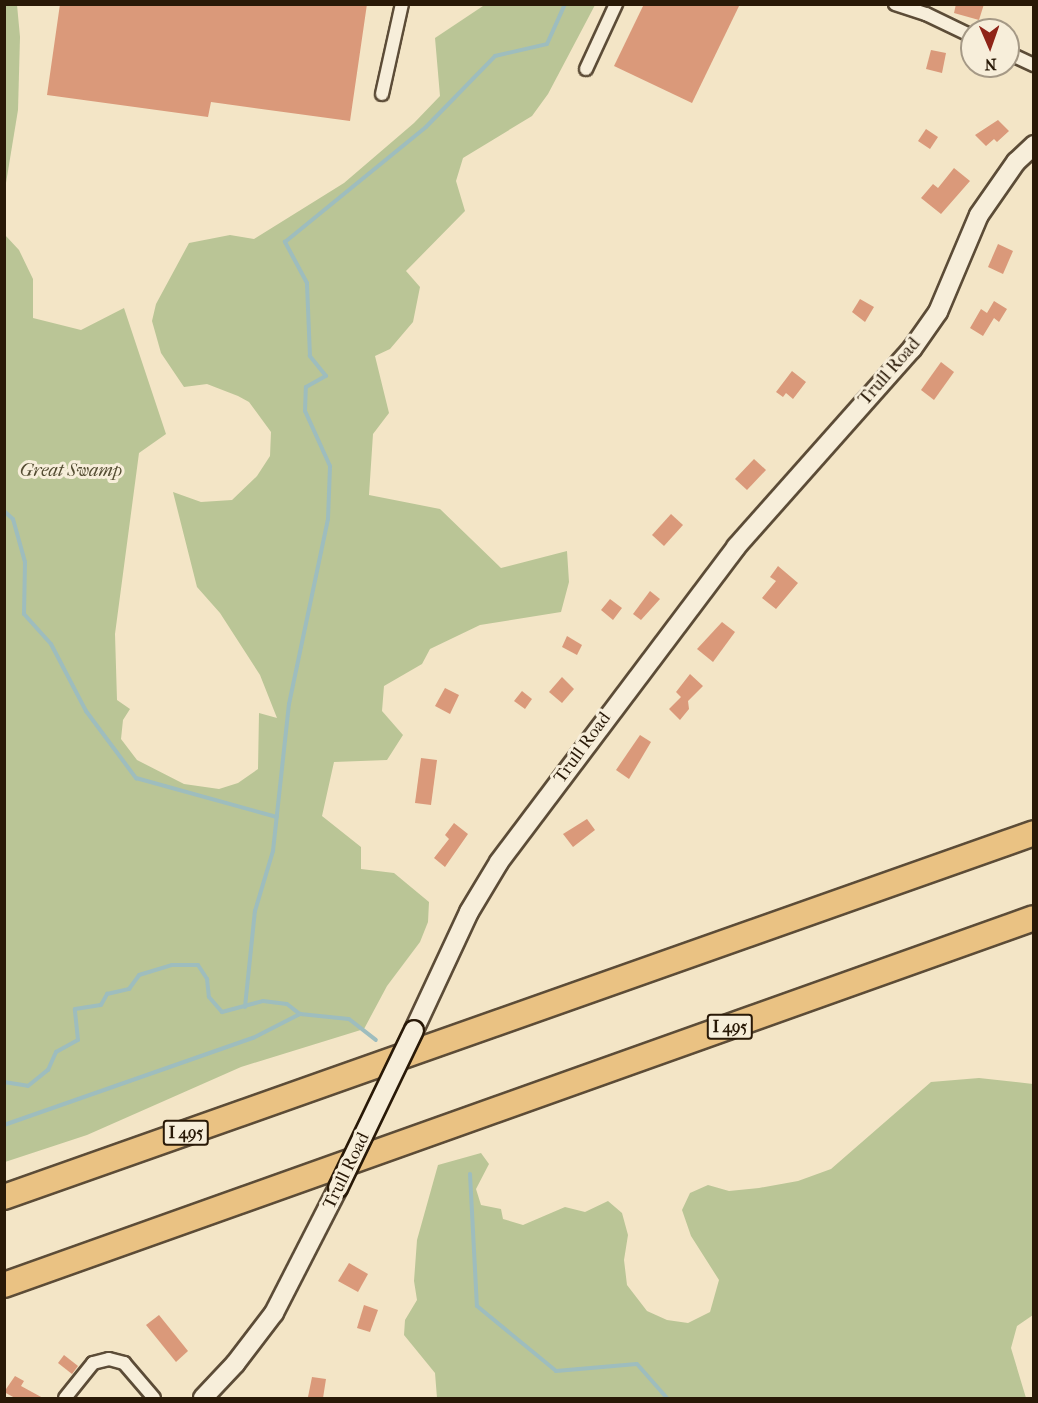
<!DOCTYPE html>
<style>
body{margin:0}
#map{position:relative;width:1038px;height:1403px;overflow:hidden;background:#f3e5c6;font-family:"IM FELL French Canon",serif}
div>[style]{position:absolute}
.green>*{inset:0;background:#bac596}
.stream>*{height:4px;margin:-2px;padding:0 2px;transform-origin:2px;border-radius:2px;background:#9ebdbe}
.building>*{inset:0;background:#da997a}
.roads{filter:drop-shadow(2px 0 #5c4c37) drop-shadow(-2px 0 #5c4c37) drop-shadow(0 2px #5c4c37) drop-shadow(0 -2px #5c4c37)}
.street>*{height:12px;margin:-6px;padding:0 6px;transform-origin:6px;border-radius:6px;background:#f7eeda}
.secondary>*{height:18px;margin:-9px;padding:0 9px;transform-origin:9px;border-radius:9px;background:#f7eeda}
.highway>*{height:24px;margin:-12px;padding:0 12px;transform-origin:12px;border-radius:12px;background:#eac283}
.bridges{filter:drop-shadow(2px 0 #291907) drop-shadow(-2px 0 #291907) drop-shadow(0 2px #291907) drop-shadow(0 -2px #291907)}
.secondary-bridge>*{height:18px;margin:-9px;padding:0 9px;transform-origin:9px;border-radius:9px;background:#f7eeda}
span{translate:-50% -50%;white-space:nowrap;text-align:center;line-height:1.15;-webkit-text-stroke:6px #f7eeda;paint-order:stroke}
.shield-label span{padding:2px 4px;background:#f7eeda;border:2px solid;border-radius:4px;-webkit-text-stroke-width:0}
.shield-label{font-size:16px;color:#291907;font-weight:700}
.street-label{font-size:18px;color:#291907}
.park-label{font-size:18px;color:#544d32;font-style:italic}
.frame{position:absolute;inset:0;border:6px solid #291907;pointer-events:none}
.north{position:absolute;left:960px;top:18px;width:60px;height:60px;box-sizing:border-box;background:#f7eeda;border:2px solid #a59986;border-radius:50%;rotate:178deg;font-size:16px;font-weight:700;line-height:24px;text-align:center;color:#291907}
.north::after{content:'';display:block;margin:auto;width:21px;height:27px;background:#8f2418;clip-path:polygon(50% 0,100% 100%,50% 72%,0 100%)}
</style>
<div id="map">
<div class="green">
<div style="clip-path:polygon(5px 4px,17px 5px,20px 37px,18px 110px,5px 189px)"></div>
<div style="clip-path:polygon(486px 4px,595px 5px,548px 94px,532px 116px,463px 158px,456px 181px,465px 211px,406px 271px,420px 287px,413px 322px,390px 349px,375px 356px,389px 413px,373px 434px,369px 495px,440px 509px,501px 568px,567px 551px,569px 582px,561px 612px,480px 625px,430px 649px,422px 664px,384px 686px,382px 711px,403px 735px,387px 760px,334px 762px,322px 816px,361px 847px,361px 869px,394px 873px,429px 902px,428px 922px,420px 942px,387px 986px,364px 1029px,241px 1067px,87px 1135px,5px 1162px,5px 235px,19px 250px,33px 279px,33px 318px,81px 330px,124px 308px,166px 434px,139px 453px,115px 634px,117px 700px,130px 709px,123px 720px,121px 739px,137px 760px,184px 784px,219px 789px,238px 783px,258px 769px,259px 713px,277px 718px,260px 675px,220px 613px,197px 587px,173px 492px,201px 502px,232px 500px,257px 476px,270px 456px,271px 432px,249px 402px,238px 396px,207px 384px,184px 387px,161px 353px,152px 321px,156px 304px,189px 243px,230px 235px,254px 239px,344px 183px,414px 123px,440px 96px,435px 38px)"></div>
<div style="clip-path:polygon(979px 1078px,1033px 1084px,1033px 1315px,1017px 1326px,1011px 1348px,1026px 1398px,437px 1398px,435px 1373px,404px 1335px,405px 1320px,417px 1300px,414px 1281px,417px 1240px,438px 1165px,481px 1153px,489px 1164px,476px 1189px,481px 1205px,501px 1209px,503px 1219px,523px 1225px,565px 1207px,585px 1212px,608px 1201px,622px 1213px,628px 1235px,624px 1260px,627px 1285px,647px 1311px,667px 1320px,688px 1323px,710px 1312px,719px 1280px,691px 1236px,682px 1210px,690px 1193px,708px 1185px,729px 1191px,759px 1188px,798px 1181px,831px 1169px,931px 1082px)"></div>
</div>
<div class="stream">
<div style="left:4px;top:150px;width:10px;rotate:90deg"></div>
<div style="left:4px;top:511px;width:12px;rotate:42deg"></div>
<div style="left:13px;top:519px;width:45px;rotate:74.4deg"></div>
<div style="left:25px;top:562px;width:52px;rotate:91.1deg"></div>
<div style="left:24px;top:614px;width:40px;rotate:48deg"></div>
<div style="left:51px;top:644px;width:76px;rotate:62.4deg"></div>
<div style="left:86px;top:711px;width:84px;rotate:53.3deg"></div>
<div style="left:136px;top:778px;width:146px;rotate:15.5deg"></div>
<div style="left:245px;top:1007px;width:97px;rotate:-84.1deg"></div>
<div style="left:255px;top:911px;width:63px;rotate:-73.3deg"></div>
<div style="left:273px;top:851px;width:148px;rotate:-83.8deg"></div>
<div style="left:289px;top:704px;width:189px;rotate:-78.1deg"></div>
<div style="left:328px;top:519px;width:53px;rotate:-87.8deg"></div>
<div style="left:330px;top:466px;width:60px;rotate:-114.4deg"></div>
<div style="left:305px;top:411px;width:24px;rotate:-88deg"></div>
<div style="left:306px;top:387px;width:23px;rotate:-29deg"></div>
<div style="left:326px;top:376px;width:26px;rotate:-129deg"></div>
<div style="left:310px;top:356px;width:73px;rotate:-92.4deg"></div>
<div style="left:307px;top:283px;width:47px;rotate:-118.2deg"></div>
<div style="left:285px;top:242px;width:182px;rotate:-39.2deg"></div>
<div style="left:426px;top:127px;width:99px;rotate:-45.8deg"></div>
<div style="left:495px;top:56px;width:53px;rotate:-13deg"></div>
<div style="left:547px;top:44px;width:44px;rotate:-65.8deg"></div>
<div style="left:4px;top:1082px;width:24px;rotate:9deg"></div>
<div style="left:28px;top:1086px;width:26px;rotate:-39deg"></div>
<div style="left:48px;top:1070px;width:20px;rotate:-66deg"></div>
<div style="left:56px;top:1052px;width:25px;rotate:-29deg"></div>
<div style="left:78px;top:1040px;width:31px;rotate:-96deg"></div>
<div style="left:75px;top:1009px;width:26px;rotate:-9deg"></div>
<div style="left:101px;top:1005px;width:13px;rotate:-61deg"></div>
<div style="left:107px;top:994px;width:23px;rotate:-13deg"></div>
<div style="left:129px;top:989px;width:17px;rotate:-54deg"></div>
<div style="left:139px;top:975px;width:34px;rotate:-17deg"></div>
<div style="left:172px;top:965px;width:26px"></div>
<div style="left:198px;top:965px;width:17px;rotate:57deg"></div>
<div style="left:207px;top:979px;width:18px;rotate:84deg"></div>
<div style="left:209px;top:997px;width:20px;rotate:49deg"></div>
<div style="left:222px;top:1012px;width:42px;rotate:-15deg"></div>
<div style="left:263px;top:1001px;width:24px;rotate:7deg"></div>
<div style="left:287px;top:1004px;width:16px;rotate:38deg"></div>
<div style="left:300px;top:1014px;width:49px;rotate:5.8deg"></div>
<div style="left:349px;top:1019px;width:34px;rotate:38deg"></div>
<div style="left:4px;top:1125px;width:264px;rotate:-19.3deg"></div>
<div style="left:253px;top:1038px;width:53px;rotate:-27.1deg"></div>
<div style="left:470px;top:1174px;width:132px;rotate:87deg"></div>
<div style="left:477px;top:1306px;width:102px;rotate:39.4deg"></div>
<div style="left:556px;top:1371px;width:81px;rotate:-4.9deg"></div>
<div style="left:637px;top:1364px;width:45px;rotate:48.6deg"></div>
</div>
<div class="building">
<div style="clip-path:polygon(60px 4px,367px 4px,350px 121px,211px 102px,208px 117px,47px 95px)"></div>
<div style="clip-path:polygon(644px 4px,740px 4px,692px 103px,614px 66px)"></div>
<div style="clip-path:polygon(956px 4px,984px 4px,979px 20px,954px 13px)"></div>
<div style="clip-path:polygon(931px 50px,946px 53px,942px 73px,926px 69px)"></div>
<div style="clip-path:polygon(998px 120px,1009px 131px,997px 142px,994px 139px,986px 146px,975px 135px)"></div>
<div style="clip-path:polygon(926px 129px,938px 137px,930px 149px,918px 141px)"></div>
<div style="clip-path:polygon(954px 168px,970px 181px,941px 214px,921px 198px,933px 184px,938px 188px)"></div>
<div style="clip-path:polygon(998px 244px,1013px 251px,1003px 274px,988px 267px)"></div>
<div style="clip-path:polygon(860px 299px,874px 307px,865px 322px,852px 312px)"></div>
<div style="clip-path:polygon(994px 301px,1007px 309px,999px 322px,994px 318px,983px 336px,970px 328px,981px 309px,987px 313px)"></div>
<div style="clip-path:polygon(941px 362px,954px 372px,934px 400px,921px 390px)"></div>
<div style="clip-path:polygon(792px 371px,806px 382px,793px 399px,786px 393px,783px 397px,776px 392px)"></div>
<div style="clip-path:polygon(754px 459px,766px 470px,747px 490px,735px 479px)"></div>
<div style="clip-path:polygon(671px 514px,683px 525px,664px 546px,652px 535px)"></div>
<div style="clip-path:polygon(778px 566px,798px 583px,776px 609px,762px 598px,776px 581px,770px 577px)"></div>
<div style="clip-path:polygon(650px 591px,660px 599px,641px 620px,633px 614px)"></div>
<div style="clip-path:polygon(610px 599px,622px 608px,613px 620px,601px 610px)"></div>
<div style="clip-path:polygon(722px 622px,735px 632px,713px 662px,697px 649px)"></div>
<div style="clip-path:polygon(567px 636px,582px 645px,577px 655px,562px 647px)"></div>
<div style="clip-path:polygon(690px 674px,703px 686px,688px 701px,689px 709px,680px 720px,669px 709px,681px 697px,676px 692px)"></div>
<div style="clip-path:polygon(562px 677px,574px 689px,562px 703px,549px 692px)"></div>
<div style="clip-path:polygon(445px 688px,459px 695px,450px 714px,435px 706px)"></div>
<div style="clip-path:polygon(522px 691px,532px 699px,525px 709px,514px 701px)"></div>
<div style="clip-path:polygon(640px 735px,651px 742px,629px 779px,616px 770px)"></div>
<div style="clip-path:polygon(421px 758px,437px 760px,431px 805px,415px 803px)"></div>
<div style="clip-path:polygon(587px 819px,595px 830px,573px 847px,563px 834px)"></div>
<div style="clip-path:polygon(454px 823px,468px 834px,445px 867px,434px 858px,449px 839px,445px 835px)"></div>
<div style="clip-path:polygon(349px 1263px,368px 1274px,358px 1292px,338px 1281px)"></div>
<div style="clip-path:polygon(364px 1305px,378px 1310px,370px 1332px,357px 1328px)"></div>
<div style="clip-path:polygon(159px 1315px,188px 1351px,176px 1362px,146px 1325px)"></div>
<div style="clip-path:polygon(64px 1355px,78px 1366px,72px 1374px,58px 1363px)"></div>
<div style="clip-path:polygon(15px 1376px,24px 1381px,21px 1386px,43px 1398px,15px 1398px,4px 1392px)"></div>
<div style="clip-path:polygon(312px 1377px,326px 1379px,323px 1398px,308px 1397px)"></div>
</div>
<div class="roads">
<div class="street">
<div style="left:895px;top:4px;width:33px;rotate:18deg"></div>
<div style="left:926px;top:14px;width:51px;rotate:25.6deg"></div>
<div style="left:1008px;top:53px;width:29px;rotate:25deg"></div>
<div style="left:586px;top:69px;width:72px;rotate:-65.2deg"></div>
<div style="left:382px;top:94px;width:92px;rotate:-77.5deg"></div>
<div style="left:65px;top:1398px;width:45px;rotate:-51.3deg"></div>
<div style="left:93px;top:1363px;width:16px;rotate:-14deg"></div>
<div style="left:109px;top:1359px;width:16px;rotate:15deg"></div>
<div style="left:124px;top:1363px;width:46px;rotate:49.4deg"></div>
</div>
<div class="secondary">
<div style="left:414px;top:1030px;width:130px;rotate:-65deg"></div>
<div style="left:469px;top:912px;width:58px;rotate:-59deg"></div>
<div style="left:499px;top:862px;width:394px;rotate:-53deg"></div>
<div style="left:736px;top:547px;width:265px;rotate:-48.4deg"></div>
<div style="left:912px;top:349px;width:45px;rotate:-54.9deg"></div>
<div style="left:938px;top:312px;width:105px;rotate:-67.1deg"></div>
<div style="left:979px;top:215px;width:65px;rotate:-55.1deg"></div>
<div style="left:1016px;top:162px;width:25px;rotate:-43deg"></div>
<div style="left:203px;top:1398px;width:47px;rotate:-46.7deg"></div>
<div style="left:235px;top:1364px;width:64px;rotate:-52.6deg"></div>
<div style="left:274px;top:1313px;width:140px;rotate:-62.9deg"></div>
</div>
<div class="highway">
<div style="left:4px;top:1197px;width:1092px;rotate:-19.46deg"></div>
<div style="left:4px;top:1285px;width:1093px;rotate:-19.61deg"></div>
</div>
</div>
<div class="bridges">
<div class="secondary-bridge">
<div style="left:338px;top:1188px;width:175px;rotate:-64.3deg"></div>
</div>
</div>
<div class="shield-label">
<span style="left:730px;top:1027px">I 495</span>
<span style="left:186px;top:1133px">I 495</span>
</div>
<div class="street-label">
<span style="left:890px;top:372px;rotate:-49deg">Trull Road</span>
<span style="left:583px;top:748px;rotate:-54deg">Trull Road</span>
<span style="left:347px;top:1171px;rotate:-64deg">Trull Road</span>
</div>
<div class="park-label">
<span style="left:71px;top:471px">Great Swamp</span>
</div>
<div class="frame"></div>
<div class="north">N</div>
</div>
